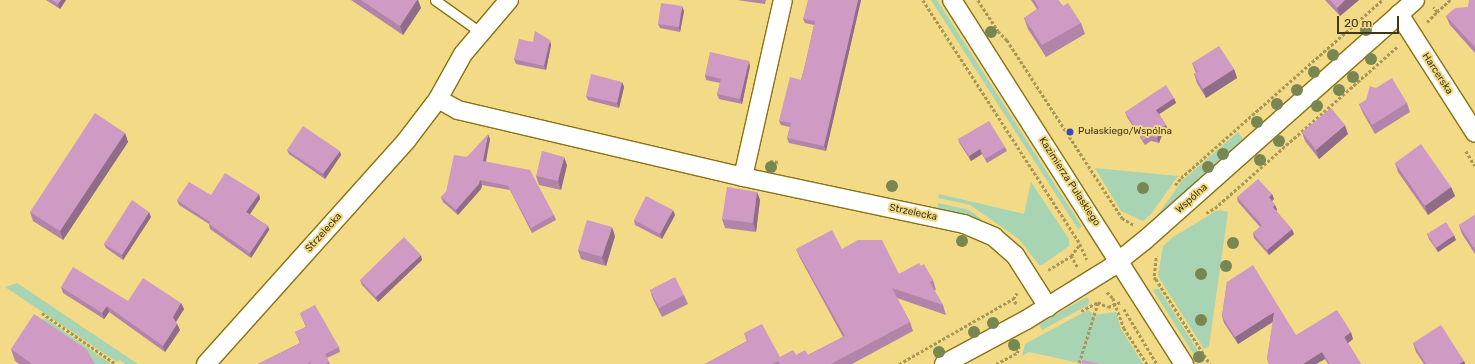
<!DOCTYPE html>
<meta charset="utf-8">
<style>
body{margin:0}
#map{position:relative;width:1475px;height:364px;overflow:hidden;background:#f2da86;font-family:Rubik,sans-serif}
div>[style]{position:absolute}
.green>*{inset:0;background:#a8d4b4}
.path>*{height:2.5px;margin-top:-1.25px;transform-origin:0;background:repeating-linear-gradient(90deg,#a99757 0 3px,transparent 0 5px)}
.roads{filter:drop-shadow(1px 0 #897216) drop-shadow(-1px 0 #897216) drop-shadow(0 1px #897216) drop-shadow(0 -1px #897216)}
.service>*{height:9px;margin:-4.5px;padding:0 4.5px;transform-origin:4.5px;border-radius:4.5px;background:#fff}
.minor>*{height:18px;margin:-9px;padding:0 9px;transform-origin:9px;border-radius:9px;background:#fff}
.trees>*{width:12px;height:12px;margin:-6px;border-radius:50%;background:#788651}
.wall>*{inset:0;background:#b284a9}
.shaded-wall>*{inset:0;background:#916c89}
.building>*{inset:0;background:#cf9ac4}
.dots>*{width:11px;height:11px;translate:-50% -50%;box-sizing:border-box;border:2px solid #f2da86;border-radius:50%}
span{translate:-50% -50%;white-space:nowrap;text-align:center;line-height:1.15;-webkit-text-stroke:4px #f2da86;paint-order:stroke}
.street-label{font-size:10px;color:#413714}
.poi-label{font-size:10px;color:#413714}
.left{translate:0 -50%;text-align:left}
.scale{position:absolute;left:1337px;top:16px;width:62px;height:18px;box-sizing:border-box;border:2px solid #413714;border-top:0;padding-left:5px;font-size:12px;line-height:14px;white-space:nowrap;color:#413714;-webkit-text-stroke:3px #f2da86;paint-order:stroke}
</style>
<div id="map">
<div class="green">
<div style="clip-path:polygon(931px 0,937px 0,1082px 227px,1078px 229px)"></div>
<div style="clip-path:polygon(1238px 132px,1242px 137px,1242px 141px,1157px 216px,1182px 181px)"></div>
<div style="clip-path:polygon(1095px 168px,1178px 176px,1151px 214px,1143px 221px,1121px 211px)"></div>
<div style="clip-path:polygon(1031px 182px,1069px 239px,1069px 246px,1042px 265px,1039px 265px,1019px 239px,970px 205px,938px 198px,939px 194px,1024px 214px)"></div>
<div style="clip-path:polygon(938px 203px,969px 210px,981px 219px,981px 221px,937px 210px)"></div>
<div style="clip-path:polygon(1218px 210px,1228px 212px,1209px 346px,1204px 349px,1158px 276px,1163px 246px,1173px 237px)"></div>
<div style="clip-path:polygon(17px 283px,138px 364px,125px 364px,120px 360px,117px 362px,5px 287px)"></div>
<div style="clip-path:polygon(1155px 289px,1159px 289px,1203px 359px,1198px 361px,1153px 290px)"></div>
<div style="clip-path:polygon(1087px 297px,1089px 301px,1088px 305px,1042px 330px,1039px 324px)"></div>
<div style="clip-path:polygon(1088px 310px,1095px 315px,1116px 312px,1121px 329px,1143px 364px,1084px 364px,1029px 352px,1022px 356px,1025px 344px)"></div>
<div style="clip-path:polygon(45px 318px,111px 364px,91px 364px,38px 326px)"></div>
</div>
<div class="path">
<div style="left:923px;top:0;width:290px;rotate:57.2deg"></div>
<div style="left:1080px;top:244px;width:17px;rotate:66deg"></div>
<div style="left:978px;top:0;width:37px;rotate:57deg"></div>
<div style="left:998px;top:31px;width:13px;rotate:45deg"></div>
<div style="left:1007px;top:40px;width:212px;rotate:57.1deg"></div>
<div style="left:1122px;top:218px;width:14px;rotate:30deg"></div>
<div style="left:1437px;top:12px;width:18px;rotate:-43deg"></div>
<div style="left:1427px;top:22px;width:14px;rotate:-45deg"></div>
<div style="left:1437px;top:12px;width:6px;rotate:-129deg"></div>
<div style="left:1466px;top:151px;width:17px;rotate:59deg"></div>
<div style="left:770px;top:161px;width:9px;rotate:6deg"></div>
<div style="left:1175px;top:185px;width:9px;rotate:-49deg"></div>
<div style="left:1181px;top:178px;width:268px;rotate:-41.5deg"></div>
<div style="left:1206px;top:213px;width:10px;rotate:-29deg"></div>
<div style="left:1215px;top:208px;width:243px;rotate:-41.5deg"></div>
<div style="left:1077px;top:267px;width:13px;rotate:-119deg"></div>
<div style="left:1071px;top:256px;width:15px;rotate:-53deg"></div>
<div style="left:1048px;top:270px;width:27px;rotate:-31deg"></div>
<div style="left:1156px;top:279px;width:101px;rotate:57.6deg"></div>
<div style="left:1155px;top:280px;width:4px;rotate:-104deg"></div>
<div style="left:1154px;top:276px;width:20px;rotate:-84deg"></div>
<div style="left:1107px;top:292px;width:8px;rotate:45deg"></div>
<div style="left:1113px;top:298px;width:32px;rotate:70deg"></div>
<div style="left:1124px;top:328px;width:43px;rotate:57.4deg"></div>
<div style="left:1098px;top:302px;width:11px;rotate:27deg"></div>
<div style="left:1108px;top:307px;width:14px;rotate:-21deg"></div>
<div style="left:1016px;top:304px;width:6px;rotate:-121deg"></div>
<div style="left:1013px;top:299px;width:7px;rotate:-56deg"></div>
<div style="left:1124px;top:309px;width:64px;rotate:59deg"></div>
<div style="left:1081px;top:311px;width:19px;rotate:-28deg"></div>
<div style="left:42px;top:313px;width:90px;rotate:34.6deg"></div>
<div style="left:1079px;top:363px;width:64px;rotate:-72.7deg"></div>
<div style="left:899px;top:364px;width:131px;rotate:-29.7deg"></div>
<div style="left:996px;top:364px;width:24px;rotate:-28deg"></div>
<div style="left:1017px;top:353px;width:7px;rotate:-74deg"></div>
</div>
<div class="roads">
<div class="service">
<div style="left:435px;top:0;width:55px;rotate:35.4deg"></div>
</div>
<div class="minor">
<div style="left:952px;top:0;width:432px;rotate:57.5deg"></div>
<div style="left:1399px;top:14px;width:141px;rotate:57.4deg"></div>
<div style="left:438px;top:99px;width:23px;rotate:29deg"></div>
<div style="left:458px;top:110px;width:293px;rotate:13.2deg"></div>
<div style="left:743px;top:177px;width:226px;rotate:12deg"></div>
<div style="left:964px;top:224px;width:33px;rotate:23deg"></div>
<div style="left:994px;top:237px;width:28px;rotate:41deg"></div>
<div style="left:1015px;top:255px;width:62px;rotate:57.6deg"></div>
<div style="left:743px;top:177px;width:181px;rotate:-77.3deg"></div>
<div style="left:206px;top:364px;width:300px;rotate:-48.1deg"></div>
<div style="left:406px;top:141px;width:53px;rotate:-52.7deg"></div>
<div style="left:438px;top:99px;width:51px;rotate:-60.9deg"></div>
<div style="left:463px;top:54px;width:71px;rotate:-49.6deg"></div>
<div style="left:944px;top:364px;width:93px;rotate:-28.2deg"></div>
<div style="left:1026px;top:320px;width:99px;rotate:-31.8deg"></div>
<div style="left:1110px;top:268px;width:45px;rotate:-38.7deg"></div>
<div style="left:1145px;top:240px;width:361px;rotate:-41.6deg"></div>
</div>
</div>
<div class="trees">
<div style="left:1366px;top:30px"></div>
<div style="left:991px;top:32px"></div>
<div style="left:1333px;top:55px"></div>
<div style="left:1371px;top:59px"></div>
<div style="left:1314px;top:72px"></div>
<div style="left:1353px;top:77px"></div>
<div style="left:1297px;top:90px"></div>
<div style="left:1339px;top:90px"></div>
<div style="left:1277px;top:104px"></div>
<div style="left:1317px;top:106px"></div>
<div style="left:1257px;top:122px"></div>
<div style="left:1279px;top:141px"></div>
<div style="left:1223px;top:154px"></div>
<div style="left:1260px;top:160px"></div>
<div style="left:771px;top:167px"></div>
<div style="left:1208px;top:167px"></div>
<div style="left:892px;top:186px"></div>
<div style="left:1143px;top:188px"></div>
<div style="left:962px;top:241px"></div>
<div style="left:1233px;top:243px"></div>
<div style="left:1226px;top:266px"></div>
<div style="left:1201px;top:274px"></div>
<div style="left:1201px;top:320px"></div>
<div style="left:993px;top:323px"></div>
<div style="left:974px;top:332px"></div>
<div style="left:1014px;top:345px"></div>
<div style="left:939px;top:352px"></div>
<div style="left:1199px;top:357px"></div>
</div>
<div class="wall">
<div style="clip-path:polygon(46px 0,66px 0,60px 9px)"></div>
<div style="clip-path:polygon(351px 0,418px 0,421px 8px,403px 35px)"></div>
<div style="clip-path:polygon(737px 0,766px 0,765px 4px)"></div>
<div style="clip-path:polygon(820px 0,861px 0,826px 151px,789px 143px,787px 138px,790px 127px,781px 125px,779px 121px,801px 80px,805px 65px,814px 25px,805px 23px,803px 19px)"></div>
<div style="clip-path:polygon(1031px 0,1058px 0,1063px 6px,1081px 23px,1085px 34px,1046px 57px,1028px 29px,1024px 18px,1037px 9px)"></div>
<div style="clip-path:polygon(1325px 0,1359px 0,1340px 16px)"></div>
<div style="clip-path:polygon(1475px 0,1475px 53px,1450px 25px,1446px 16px,1468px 7px)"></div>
<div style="clip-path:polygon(684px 11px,680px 32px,660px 28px,658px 24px)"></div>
<div style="clip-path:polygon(533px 42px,551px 45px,546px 70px,516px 64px,514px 59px)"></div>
<div style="clip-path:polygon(1192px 63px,1234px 69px,1237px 78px,1206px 98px,1197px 83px,1194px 74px,1196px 73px)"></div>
<div style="clip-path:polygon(750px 66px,742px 104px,719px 99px,717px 94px,720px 83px,706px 80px,705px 75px)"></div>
<div style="clip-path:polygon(622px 82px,624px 87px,619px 108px,588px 100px,586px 96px)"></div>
<div style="clip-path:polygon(1174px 98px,1176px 103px,1159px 114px,1166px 125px,1168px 130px,1162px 135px,1159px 143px,1151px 141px,1145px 145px,1127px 117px,1125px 112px)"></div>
<div style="clip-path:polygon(1407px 103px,1410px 112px,1375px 134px,1363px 113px,1359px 104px)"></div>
<div style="clip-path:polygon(1302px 132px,1348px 134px,1319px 159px,1305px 141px)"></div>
<div style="clip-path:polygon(125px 133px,128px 142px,63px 240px,33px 221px,30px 212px)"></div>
<div style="clip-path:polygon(490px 139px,486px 161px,554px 215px,556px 220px,532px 233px,510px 190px,482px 185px,481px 189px,458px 215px,443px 202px,441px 197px,446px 192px,467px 157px)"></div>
<div style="clip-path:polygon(958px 139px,1005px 147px,1007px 151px,987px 163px,982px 154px,971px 161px,960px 144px)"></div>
<div style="clip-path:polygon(287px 150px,341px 155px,325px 179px,289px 154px)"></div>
<div style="clip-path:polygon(1395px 163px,1451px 187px,1455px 196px,1428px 215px,1398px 172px)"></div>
<div style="clip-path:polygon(567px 165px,561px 190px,539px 185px,536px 176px)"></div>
<div style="clip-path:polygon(757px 192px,760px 200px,756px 232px,725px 228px,722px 219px)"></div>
<div style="clip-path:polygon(259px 194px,260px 199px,250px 214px,268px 226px,269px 230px,251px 258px,210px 229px,209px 224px,179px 205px,177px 200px,211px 195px)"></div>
<div style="clip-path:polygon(1272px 194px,1274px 199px,1272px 201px,1275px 205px,1277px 210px,1276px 211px,1294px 234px,1269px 255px,1254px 238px,1253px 233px,1260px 227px,1238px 202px,1237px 197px)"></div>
<div style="clip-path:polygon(675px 215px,662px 239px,635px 225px,634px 220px)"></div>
<div style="clip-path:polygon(1475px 215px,1475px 254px,1462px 234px,1459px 225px)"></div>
<div style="clip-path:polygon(151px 217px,123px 260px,106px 248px,104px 244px)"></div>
<div style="clip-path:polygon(1427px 234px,1456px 240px,1438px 252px,1429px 239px)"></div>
<div style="clip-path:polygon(615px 236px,606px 266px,581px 259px,578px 250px)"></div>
<div style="clip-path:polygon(796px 249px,842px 249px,899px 274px,921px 266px,933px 280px,936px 290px,934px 291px,943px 305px,946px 315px,897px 298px,910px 322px,913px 331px,852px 364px,705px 364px,747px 341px,744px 333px,780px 357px,796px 355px,808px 355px,843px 337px,800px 258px)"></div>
<div style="clip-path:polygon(422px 260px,378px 302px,362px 285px,360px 280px)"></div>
<div style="clip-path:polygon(1227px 282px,1296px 335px,1353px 339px,1348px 343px,1361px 364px,1328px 364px,1325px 359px,1316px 364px,1269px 364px,1267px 359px,1273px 322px,1238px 344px,1224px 323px,1222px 316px)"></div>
<div style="clip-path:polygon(61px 287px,128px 301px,181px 303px,184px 309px,176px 322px,180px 330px,165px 352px,109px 312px,104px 319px,63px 293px)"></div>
<div style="clip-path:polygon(650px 290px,684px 295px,688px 304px,662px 317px,653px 299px)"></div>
<div style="clip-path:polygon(300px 313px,339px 347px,340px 352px,327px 358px,330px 364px,258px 364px,300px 343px,295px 332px,306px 327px)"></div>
<div style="clip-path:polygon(1413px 343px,1464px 361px,1465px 364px,1424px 364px,1416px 352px)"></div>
<div style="clip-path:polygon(11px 349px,95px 364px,19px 364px,15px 361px)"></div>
</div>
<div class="shaded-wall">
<div style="clip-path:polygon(61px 0,66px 0,60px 9px,58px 4px)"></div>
<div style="clip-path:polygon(417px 0,418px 0,421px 8px,403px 35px,400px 26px)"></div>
<div style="clip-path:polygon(858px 0,861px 0,826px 151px,824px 146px)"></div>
<div style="clip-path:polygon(1345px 0,1359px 0,1340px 16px,1337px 8px)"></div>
<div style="clip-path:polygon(682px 6px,684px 11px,680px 32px,679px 27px)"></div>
<div style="clip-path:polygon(550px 40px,551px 45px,546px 70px,544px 66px)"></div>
<div style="clip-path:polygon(749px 61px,750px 66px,742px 104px,740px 99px)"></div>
<div style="clip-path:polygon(1234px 69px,1237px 78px,1206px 98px,1203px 89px)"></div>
<div style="clip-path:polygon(622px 82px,624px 87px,619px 108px,617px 103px)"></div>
<div style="clip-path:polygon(1174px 98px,1176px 103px,1158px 115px,1156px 110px)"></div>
<div style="clip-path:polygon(1166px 125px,1168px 130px,1162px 135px,1159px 143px,1157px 138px,1160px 130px)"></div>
<div style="clip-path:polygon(1345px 125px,1348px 134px,1319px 159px,1316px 150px)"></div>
<div style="clip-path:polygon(125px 133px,128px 142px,63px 240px,60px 231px)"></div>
<div style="clip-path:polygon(488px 134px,490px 139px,485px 165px,483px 161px)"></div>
<div style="clip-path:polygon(980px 149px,982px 154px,971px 161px,969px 156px)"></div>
<div style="clip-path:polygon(340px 151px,341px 155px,325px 179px,323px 174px)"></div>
<div style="clip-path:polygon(564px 157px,567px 165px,561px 190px,558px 181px)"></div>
<div style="clip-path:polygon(480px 180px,482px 185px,481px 189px,458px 215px,456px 210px)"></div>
<div style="clip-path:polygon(1451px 187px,1455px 196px,1428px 215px,1425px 206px)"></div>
<div style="clip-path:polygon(757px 192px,760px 200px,756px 232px,753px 223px)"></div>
<div style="clip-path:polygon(259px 194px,260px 199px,248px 217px,246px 212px)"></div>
<div style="clip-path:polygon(1272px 194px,1274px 199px,1271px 202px,1269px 197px)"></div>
<div style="clip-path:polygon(1275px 205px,1277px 210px,1274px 212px,1273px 207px)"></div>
<div style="clip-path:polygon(673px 210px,675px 215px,662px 239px,660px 234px)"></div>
<div style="clip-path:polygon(149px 212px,151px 217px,123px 260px,122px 255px)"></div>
<div style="clip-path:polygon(268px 226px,269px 230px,251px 258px,250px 253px)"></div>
<div style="clip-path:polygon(612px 227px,615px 236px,606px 266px,602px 257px)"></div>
<div style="clip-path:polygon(1292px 229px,1294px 234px,1269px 255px,1267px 250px)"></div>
<div style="clip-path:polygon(1454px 235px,1456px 240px,1438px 252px,1436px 248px)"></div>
<div style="clip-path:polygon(421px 255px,422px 260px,378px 302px,376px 297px)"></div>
<div style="clip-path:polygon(181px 303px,184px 309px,175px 323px,173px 317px)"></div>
<div style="clip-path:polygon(107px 306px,109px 312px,104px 319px,102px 313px)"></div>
<div style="clip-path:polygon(1274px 312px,1277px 319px,1238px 344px,1235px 337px)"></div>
<div style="clip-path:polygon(177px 324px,180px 330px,165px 352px,163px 346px)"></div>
<div style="clip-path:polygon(1351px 332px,1353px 339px,1347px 344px,1344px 337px)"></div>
<div style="clip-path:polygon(1322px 352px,1325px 359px,1316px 364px,1303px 364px)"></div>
<div style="clip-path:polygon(1464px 361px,1465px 364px,1459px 364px)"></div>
</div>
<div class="building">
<div style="clip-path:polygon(52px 0,61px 0,58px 4px)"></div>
<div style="clip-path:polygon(361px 0,417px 0,400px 26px)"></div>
<div style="clip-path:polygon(808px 0,858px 0,824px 146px,787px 138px,791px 123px,779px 121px,790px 77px,801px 80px,805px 65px,815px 21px,803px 19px)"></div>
<div style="clip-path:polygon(1034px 0,1058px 0,1063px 6px,1068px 3px,1081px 23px,1042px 45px,1024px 18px,1039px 8px)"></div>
<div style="clip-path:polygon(1330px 0,1345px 0,1337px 8px)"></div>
<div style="clip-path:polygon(1469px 0,1475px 0,1475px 47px,1446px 16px,1455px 8px,1468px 7px)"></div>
<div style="clip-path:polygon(661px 3px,682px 6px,679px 27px,658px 24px)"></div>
<div style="clip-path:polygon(535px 31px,550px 40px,544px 66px,514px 59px,519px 39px,533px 42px)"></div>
<div style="clip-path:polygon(1219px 46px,1234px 69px,1203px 89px,1194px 74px,1198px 72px,1192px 63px)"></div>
<div style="clip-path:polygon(710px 52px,749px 61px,740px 99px,717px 94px,721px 79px,705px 75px)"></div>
<div style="clip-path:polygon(591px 74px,622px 82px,617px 103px,586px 96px)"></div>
<div style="clip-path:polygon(1392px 78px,1407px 103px,1372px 125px,1359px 104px,1366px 100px,1370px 86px,1376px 88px)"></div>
<div style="clip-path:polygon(1166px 85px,1174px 98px,1156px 110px,1166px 125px,1160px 130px,1157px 138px,1150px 136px,1143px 140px,1125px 112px)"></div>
<div style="clip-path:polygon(1331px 108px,1345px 125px,1316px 150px,1302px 132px)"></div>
<div style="clip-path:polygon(95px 113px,125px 133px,60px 231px,30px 212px)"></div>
<div style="clip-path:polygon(989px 121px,1005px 147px,985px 159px,980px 149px,969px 156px,958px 139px)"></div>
<div style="clip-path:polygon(303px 126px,340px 151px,323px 174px,287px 150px)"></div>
<div style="clip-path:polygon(488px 134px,483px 161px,530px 170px,554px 215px,531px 228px,508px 186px,480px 180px,479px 184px,456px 210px,441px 197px,446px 192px,454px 155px,467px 157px)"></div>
<div style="clip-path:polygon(1421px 144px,1451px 187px,1425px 206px,1395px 163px)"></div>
<div style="clip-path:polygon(542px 151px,564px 157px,558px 181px,536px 176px)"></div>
<div style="clip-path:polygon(225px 173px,259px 194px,246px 212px,268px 226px,250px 253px,209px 224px,210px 222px,177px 200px,189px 182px,211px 195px)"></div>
<div style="clip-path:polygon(1258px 179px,1272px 194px,1269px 197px,1275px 205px,1273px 207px,1292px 229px,1267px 250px,1253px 233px,1262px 225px,1237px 197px)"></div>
<div style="clip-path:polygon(727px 187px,757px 192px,753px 223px,722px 219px)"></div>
<div style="clip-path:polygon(646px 196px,673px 210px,660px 234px,634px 220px)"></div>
<div style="clip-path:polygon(132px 200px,149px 212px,122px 255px,104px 244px)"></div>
<div style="clip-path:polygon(1475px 215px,1475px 247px,1474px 248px,1459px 225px)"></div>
<div style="clip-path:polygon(587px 220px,612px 227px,602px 257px,578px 250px)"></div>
<div style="clip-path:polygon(1446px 222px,1454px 235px,1436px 248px,1427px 234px)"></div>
<div style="clip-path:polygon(832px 230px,842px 249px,858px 240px,882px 240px,899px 274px,919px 263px,921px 266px,924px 264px,933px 280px,930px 282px,943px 305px,892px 288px,910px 322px,831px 364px,780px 364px,778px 361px,772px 364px,705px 364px,748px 341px,744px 333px,762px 324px,780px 357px,793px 350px,796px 355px,805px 350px,808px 355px,845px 336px,796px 249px)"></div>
<div style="clip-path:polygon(404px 237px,421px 255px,376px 297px,360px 280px)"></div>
<div style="clip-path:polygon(1253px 265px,1296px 335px,1337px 310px,1351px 332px,1344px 337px,1361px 364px,1330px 364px,1322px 352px,1303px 364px,1270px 364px,1269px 363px,1267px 359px,1274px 312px,1235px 337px,1222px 316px,1227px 282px)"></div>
<div style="clip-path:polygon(73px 267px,128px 301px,143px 278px,181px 303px,173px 317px,177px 324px,163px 346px,107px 306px,102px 313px,61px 287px)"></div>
<div style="clip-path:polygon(675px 277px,684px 295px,659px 308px,650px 290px)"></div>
<div style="clip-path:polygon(315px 305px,339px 347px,325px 354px,329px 362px,326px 364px,311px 364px,310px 362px,308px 364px,258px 364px,301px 343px,295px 332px,307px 327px,300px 313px)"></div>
<div style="clip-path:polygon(34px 314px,86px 349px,95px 364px,32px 364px,11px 349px)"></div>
<div style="clip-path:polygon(1441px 325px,1464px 361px,1459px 364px,1426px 364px,1413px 343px)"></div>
<div style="clip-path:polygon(1082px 360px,1101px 364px,1082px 364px)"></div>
</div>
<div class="dots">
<div style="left:1070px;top:132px;background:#3d46ba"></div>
</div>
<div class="street-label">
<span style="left:1437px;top:74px;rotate:57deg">Harcerska</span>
<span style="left:1069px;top:182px;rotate:57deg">Kazimierza Pułaskiego</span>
<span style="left:1192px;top:199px;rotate:-42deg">Wspólna</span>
<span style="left:913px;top:213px;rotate:12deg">Strzelecka</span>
<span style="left:324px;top:233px;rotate:-48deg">Strzelecka</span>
</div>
<div class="poi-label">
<span class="left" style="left:1078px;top:132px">Pułaskiego/Wspólna</span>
</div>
<div class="scale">20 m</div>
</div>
